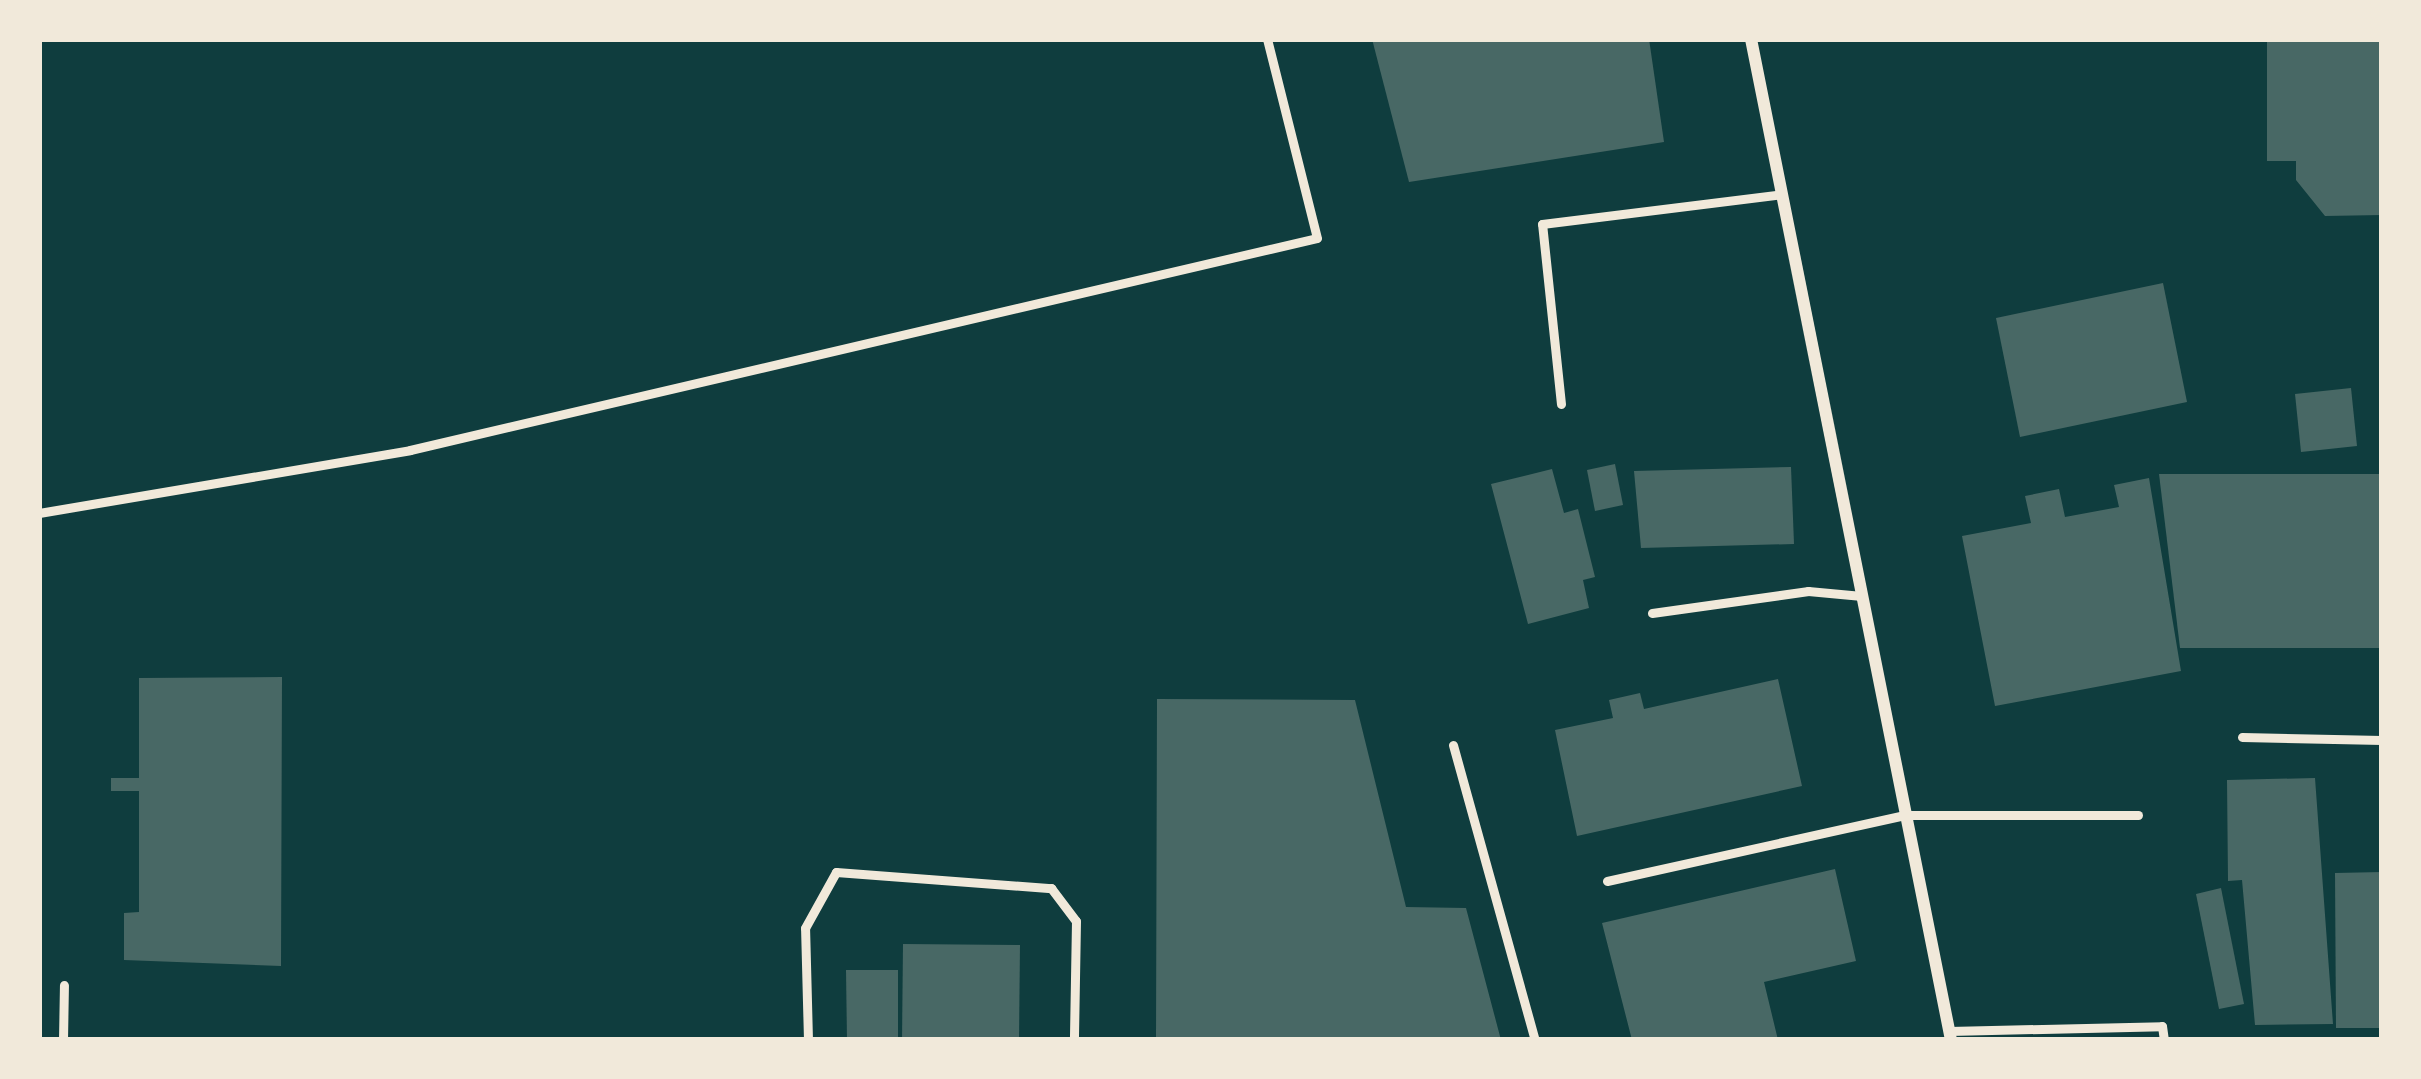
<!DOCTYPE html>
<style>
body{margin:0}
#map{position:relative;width:2421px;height:1079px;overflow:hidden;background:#0f3d3e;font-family:"Roboto Serif",serif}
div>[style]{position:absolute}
.building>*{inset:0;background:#486865}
.service>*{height:9px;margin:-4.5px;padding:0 4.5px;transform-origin:4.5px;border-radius:4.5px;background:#f1e9da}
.minor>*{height:12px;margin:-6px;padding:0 6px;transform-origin:6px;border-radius:6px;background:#f1e9da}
span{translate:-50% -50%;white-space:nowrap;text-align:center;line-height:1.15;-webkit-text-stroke:9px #f1e9da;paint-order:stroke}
.frame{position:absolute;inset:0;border:42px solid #f1e9da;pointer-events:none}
</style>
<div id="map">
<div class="building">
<div style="clip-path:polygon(1372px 39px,1649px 39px,1664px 142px,1409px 182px)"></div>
<div style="clip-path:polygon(2267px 39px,2382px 39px,2382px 215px,2325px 216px,2296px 180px,2296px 161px,2267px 161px)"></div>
<div style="clip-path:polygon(2163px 283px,2187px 402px,2020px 437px,1996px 318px)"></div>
<div style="clip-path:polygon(2351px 388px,2357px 446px,2301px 452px,2295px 394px)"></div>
<div style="clip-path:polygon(1615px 464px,1623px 505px,1595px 511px,1587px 470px)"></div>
<div style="clip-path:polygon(1791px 467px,1794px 544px,1641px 548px,1634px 471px)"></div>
<div style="clip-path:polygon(1552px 469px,1564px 513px,1578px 509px,1595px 577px,1583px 580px,1589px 608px,1528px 624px,1491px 484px)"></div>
<div style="clip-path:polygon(2159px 474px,2382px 474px,2382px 648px,2180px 648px)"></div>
<div style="clip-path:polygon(2149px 478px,2181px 671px,1995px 706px,1962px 536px,2031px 523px,2025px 496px,2059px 489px,2065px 517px,2119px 507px,2114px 485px)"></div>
<div style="clip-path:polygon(282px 677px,281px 966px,124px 960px,124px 913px,139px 912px,139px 791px,111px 791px,111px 778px,139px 778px,139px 678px)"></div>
<div style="clip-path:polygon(1778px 679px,1802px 786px,1577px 836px,1555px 730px,1613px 718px,1609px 700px,1640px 693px,1644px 709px)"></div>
<div style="clip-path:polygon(1157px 699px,1355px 700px,1406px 907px,1466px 908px,1501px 1040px,1156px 1040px)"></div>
<div style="clip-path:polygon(2315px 778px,2333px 1024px,2255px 1025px,2242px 880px,2228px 881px,2227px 780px)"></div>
<div style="clip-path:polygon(1835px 869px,1856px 961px,1764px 982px,1778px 1040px,1632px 1040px,1602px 923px)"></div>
<div style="clip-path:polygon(2382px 872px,2382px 1028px,2336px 1028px,2335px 873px)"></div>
<div style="clip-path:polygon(2221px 888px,2244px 1004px,2219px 1009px,2196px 894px)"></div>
<div style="clip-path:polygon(903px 944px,1020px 945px,1019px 1040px,902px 1040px)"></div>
<div style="clip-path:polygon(846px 970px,898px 970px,898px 1040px,847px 1040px)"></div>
</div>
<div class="service">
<div style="left:1561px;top:404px;width:181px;rotate:-96deg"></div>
<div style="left:1542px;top:224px;width:242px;rotate:-7.1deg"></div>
<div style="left:39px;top:513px;width:376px;rotate:-9.6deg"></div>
<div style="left:410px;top:450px;width:931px;rotate:-13.16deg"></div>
<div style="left:1317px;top:238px;width:205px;rotate:-104.1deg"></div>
<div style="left:1652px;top:613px;width:158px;rotate:-8deg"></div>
<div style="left:1808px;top:591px;width:54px;rotate:5.3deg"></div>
<div style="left:2242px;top:737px;width:140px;rotate:1.2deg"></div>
<div style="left:1453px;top:745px;width:306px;rotate:74.5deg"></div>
<div style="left:1607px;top:881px;width:305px;rotate:-12.5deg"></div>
<div style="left:1905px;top:815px;width:233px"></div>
<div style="left:1949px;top:1031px;width:213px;rotate:-1.3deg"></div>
<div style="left:2162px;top:1026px;width:14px;rotate:82deg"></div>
<div style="left:63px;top:1040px;width:55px;rotate:-89deg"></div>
<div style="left:808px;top:1040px;width:112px;rotate:-91.5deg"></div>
<div style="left:805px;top:928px;width:64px;rotate:-61deg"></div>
<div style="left:836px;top:872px;width:216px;rotate:4.3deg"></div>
<div style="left:1051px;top:888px;width:41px;rotate:52.9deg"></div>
<div style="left:1076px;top:921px;width:119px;rotate:91deg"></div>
</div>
<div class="minor">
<div style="left:1751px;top:39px;width:1021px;rotate:78.7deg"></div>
</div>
<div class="frame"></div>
</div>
